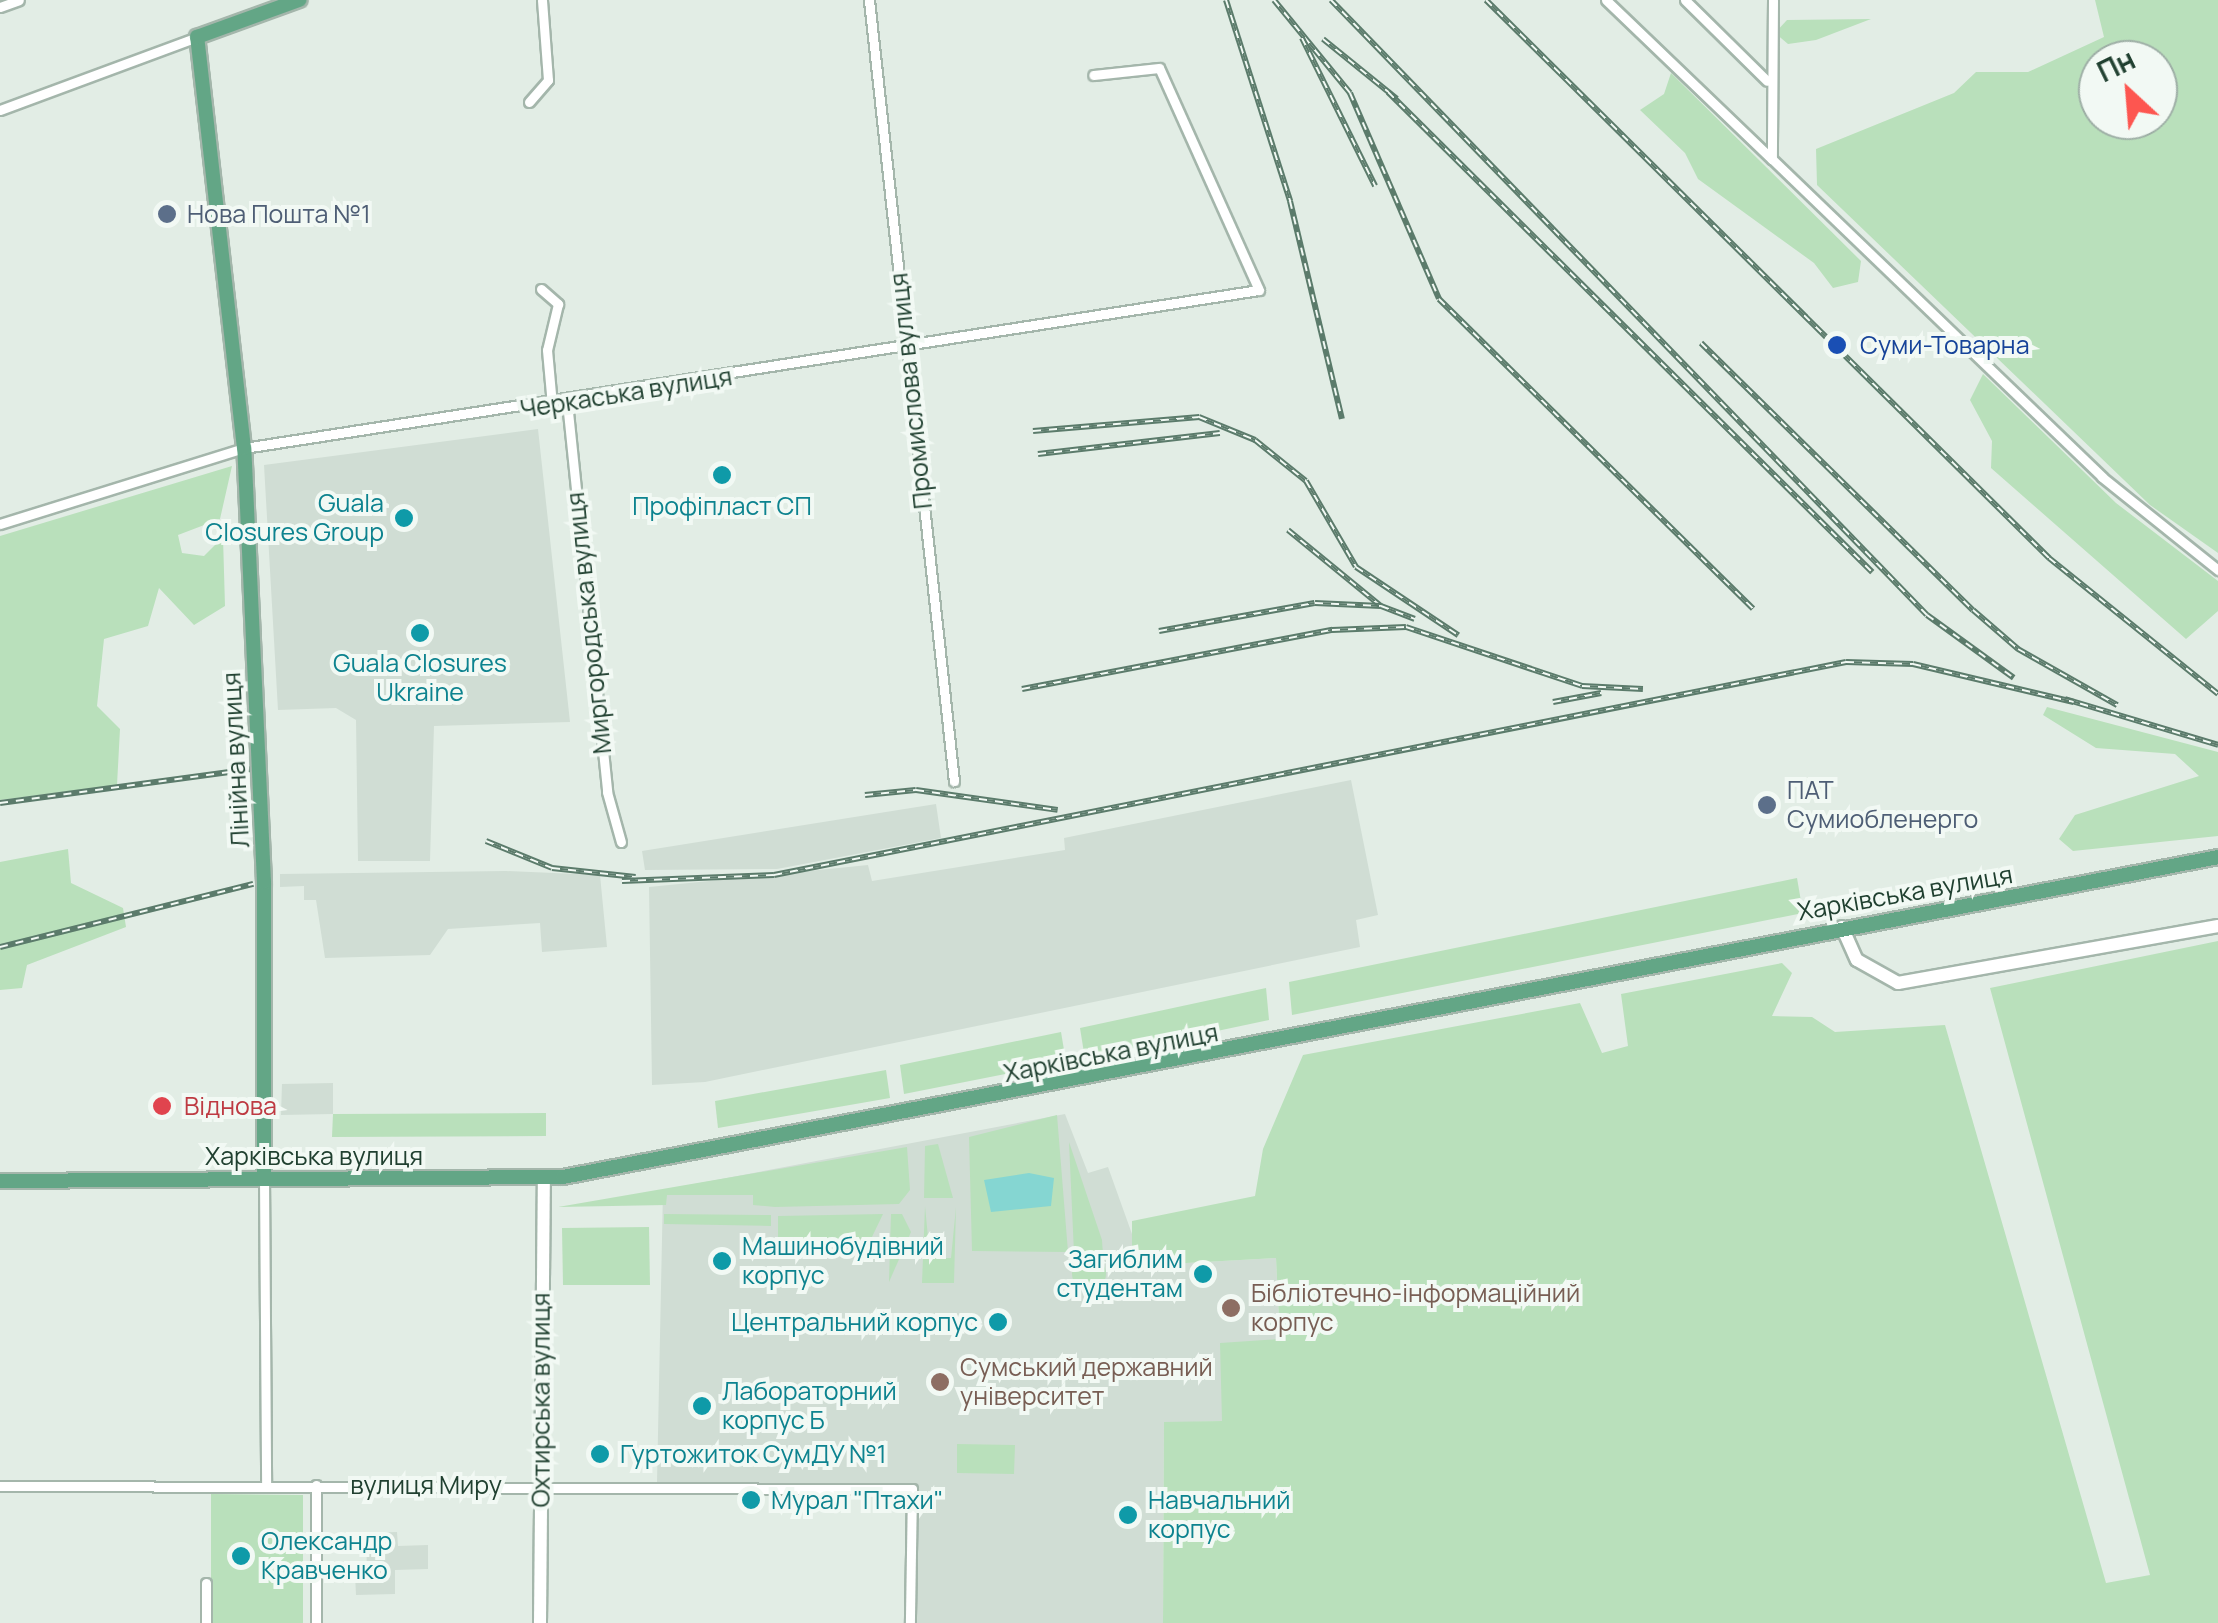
<!DOCTYPE html>
<meta charset="utf-8">
<style>
body{margin:0}
#map{position:relative;width:2218px;height:1623px;overflow:hidden;background:#e2ede5;font-family:Manrope,sans-serif}
div>[style]{position:absolute}
.built>*{inset:0;background:#d0ddd4}
.green>*{inset:0;background:#b9e0bb}
.round{border-radius:50%}
.water>*{inset:0;background:#85d6d2}
.roads{filter:drop-shadow(2px 0 #a4b6ab) drop-shadow(-2px 0 #a4b6ab) drop-shadow(0 2px #a4b6ab) drop-shadow(0 -2px #a4b6ab)}
.street>*{height:9px;margin:-4.5px;padding:0 4.5px;transform-origin:4.5px;border-radius:4.5px;background:#fff}
.secondary>*{height:12px;margin:-6px;padding:0 6px;transform-origin:6px;border-radius:6px;background:#fff}
.primary>*{height:14px;margin:-7px;padding:0 7px;transform-origin:7px;border-radius:7px;background:#63a686}
.rail>*{height:6px;margin-top:-3px;transform-origin:0;background:repeating-linear-gradient(90deg,#f2f9f4 0 8px,#5b7b6b 0 16px);box-sizing:border-box;border-block:2px solid #5b7b6b}
.dots>*{width:28px;height:28px;translate:-50% -50%;box-sizing:border-box;border:5px solid #f2f9f4;border-radius:50%}
span{translate:-50% -50%;white-space:nowrap;text-align:center;line-height:1.15;-webkit-text-stroke:8px #f2f9f4;paint-order:stroke}
.service-label{font-size:25px;color:#4e5e75}
.left{translate:0 -50%;text-align:left}
.transit-label{font-size:25px;color:#164399}
.street-label{font-size:25px;color:#204030}
.culture-label{font-size:25px;color:#0d838f}
.right{translate:-100% -50%;text-align:right}
.health-label{font-size:25px;color:#be3a42}
.education-label{font-size:25px;color:#785e54}
.north{position:absolute;left:2078px;top:40px;width:100px;height:100px;box-sizing:border-box;background:#f2f9f4;border:2px solid #9eafa6;border-radius:50%;rotate:334deg;font-size:28px;font-weight:700;line-height:40px;text-align:center;color:#204030}
.north::after{content:'';display:block;margin:auto;width:35px;height:45px;background:#fd5650;clip-path:polygon(50% 0,100% 100%,50% 72%,0 100%)}
</style>
<div id="map">
<div class="built">
<div style="clip-path:polygon(538px 429px,570px 722px,434px 726px,430px 861px,358px 861px,356px 720px,336px 708px,278px 710px,264px 465px)"></div>
<div style="clip-path:polygon(1351px 780px,1378px 915px,1356px 920px,1360px 947px,705px 1082px,652px 1085px,649px 887px,868px 865px,872px 881px,1065px 850px,1064px 838px)"></div>
<div style="clip-path:polygon(936px 804px,941px 838px,777px 869px,645px 870px,642px 851px)"></div>
<div style="clip-path:polygon(506px 871px,600px 875px,607px 947px,542px 952px,540px 923px,448px 929px,430px 955px,325px 958px,316px 900px,304px 900px,304px 886px,280px 887px,280px 874px)"></div>
<div style="clip-path:polygon(333px 1083px,333px 1114px,281px 1115px,282px 1084px)"></div>
<div style="clip-path:polygon(1065px 1114px,1088px 1173px,1108px 1167px,1132px 1234px,1132px 1266px,1276px 1258px,1280px 1339px,1222px 1421px,1164px 1423px,1163px 1623px,916px 1623px,919px 1485px,657px 1482px,663px 1190px)"></div>
<div style="clip-path:polygon(397px 1532px,398px 1546px,428px 1545px,428px 1569px,395px 1570px,395px 1594px,356px 1595px,355px 1574px,367px 1573px,366px 1533px)"></div>
</div>
<div class="green">
<div style="clip-path:polygon(evenodd,2095px 0,2218px 0,2218px 553px,2150px 505px,1817px 185px,1816px 149px,1954px 93px,1976px 72px,2028px 72px,2104px 37px,2095px 0,2158px 60px,2158px 120px,2098px 120px,2098px 60px,2158px 60px)"></div>
<div style="clip-path:polygon(1871px 19px,1816px 40px,1788px 44px,1775px 33px,1787px 20px)"></div>
<div style="clip-path:polygon(1671px 73px,1861px 261px,1858px 282px,1833px 288px,1814px 263px,1698px 179px,1685px 153px,1640px 110px,1664px 94px)"></div>
<div style="clip-path:polygon(1983px 374px,2116px 503px,2218px 581px,2218px 611px,2186px 639px,1991px 468px,1992px 441px,1970px 400px)"></div>
<div style="clip-path:polygon(232px 466px,220px 519px,178px 535px,182px 553px,204px 556px,223px 537px,225px 606px,194px 625px,159px 588px,148px 626px,104px 639px,97px 706px,120px 729px,117px 785px,0 800px,0 536px)"></div>
<div style="clip-path:polygon(2047px 707px,2218px 752px,2218px 836px,2073px 851px,2059px 839px,2075px 815px,2199px 776px,2175px 754px,2096px 748px,2043px 715px)"></div>
<div style="clip-path:polygon(68px 849px,71px 883px,123px 908px,126px 927px,27px 965px,22px 988px,0 990px,0 862px)"></div>
<div style="clip-path:polygon(1797px 878px,1803px 913px,1292px 1015px,1289px 982px)"></div>
<div style="clip-path:polygon(2218px 941px,2218px 1623px,1163px 1623px,1164px 1422px,1222px 1421px,1220px 1343px,1280px 1339px,1276px 1258px,1132px 1266px,1132px 1221px,1255px 1196px,1263px 1149px,1303px 1055px,1580px 1003px,1602px 1053px,1628px 1046px,1621px 994px,1782px 963px,1792px 973px,1772px 1016px,1812px 1017px,1835px 1032px,1945px 1025px,2106px 1583px,2150px 1575px,1990px 988px)"></div>
<div style="clip-path:polygon(1266px 988px,1269px 1020px,1085px 1059px,1080px 1028px)"></div>
<div style="clip-path:polygon(1061px 1032px,1066px 1062px,904px 1094px,900px 1065px)"></div>
<div style="clip-path:polygon(886px 1070px,890px 1098px,718px 1128px,715px 1101px)"></div>
<div style="clip-path:polygon(546px 1113px,546px 1136px,332px 1137px,333px 1114px)"></div>
<div style="clip-path:polygon(1057px 1115px,1068px 1252px,972px 1251px,969px 1137px)"></div>
<div style="clip-path:polygon(1069px 1142px,1102px 1240px,1103px 1255px,1074px 1253px)"></div>
<div style="clip-path:polygon(938px 1144px,953px 1198px,924px 1198px,925px 1146px)"></div>
<div style="clip-path:polygon(907px 1147px,910px 1190px,899px 1204px,775px 1207px,753px 1205px,753px 1195px,667px 1195px,666px 1205px,558px 1207px)"></div>
<div style="clip-path:polygon(925px 1206px,930px 1258px,951px 1258px,956px 1207px,954px 1283px,922px 1283px)"></div>
<div style="clip-path:polygon(664px 1214px,771px 1215px,771px 1226px,664px 1224px)"></div>
<div style="clip-path:polygon(883px 1214px,871px 1239px,778px 1240px,778px 1216px)"></div>
<div style="clip-path:polygon(891px 1214px,902px 1214px,911px 1232px,889px 1282px)"></div>
<div style="clip-path:polygon(649px 1227px,650px 1285px,563px 1285px,562px 1228px)"></div>
<div class="round" style="left:1072px;top:1257px;width:34px;height:34px"></div>
<div style="clip-path:polygon(957px 1444px,1015px 1445px,1014px 1474px,957px 1473px)"></div>
<div style="clip-path:polygon(211px 1494px,303px 1495px,303px 1623px,211px 1623px)"></div>
</div>
<div class="water">
<div style="clip-path:polygon(1029px 1173px,1054px 1178px,1051px 1206px,991px 1212px,984px 1180px)"></div>
</div>
<div class="roads">
<div class="street">
<div style="left:869px;top:0;width:786px;rotate:83.79deg"></div>
<div style="left:1606px;top:0;width:230px;rotate:43.8deg"></div>
<div style="left:1685px;top:0;width:115px;rotate:44.6deg"></div>
<div style="left:1773px;top:0;width:159px;rotate:90.4deg"></div>
<div style="left:1772px;top:159px;width:458px;rotate:43.9deg"></div>
<div style="left:2102px;top:477px;width:149px;rotate:38.7deg"></div>
<div style="left:0;top:7px;width:20px;rotate:-20deg"></div>
<div style="left:529px;top:102px;width:29px;rotate:-49deg"></div>
<div style="left:548px;top:80px;width:80px;rotate:-94.3deg"></div>
<div style="left:0;top:110px;width:210px;rotate:-20.3deg"></div>
<div style="left:541px;top:289px;width:23px;rotate:41deg"></div>
<div style="left:558px;top:304px;width:47px;rotate:103.4deg"></div>
<div style="left:547px;top:350px;width:55px;rotate:84.8deg"></div>
<div style="left:567px;top:402px;width:392px;rotate:84.1deg"></div>
<div style="left:607px;top:792px;width:52px;rotate:74.4deg"></div>
<div style="left:0;top:524px;width:256px;rotate:-17.3deg"></div>
<div style="left:244px;top:448px;width:1027px;rotate:-8.85deg"></div>
<div style="left:1259px;top:290px;width:243px;rotate:-114.2deg"></div>
<div style="left:1159px;top:68px;width:66px;rotate:173.9deg"></div>
<div style="left:264px;top:1178px;width:306px;rotate:89.6deg"></div>
<div style="left:316px;top:1485px;width:138px;rotate:90deg"></div>
<div style="left:0;top:1486px;width:912px;rotate:0.19deg"></div>
<div style="left:912px;top:1489px;width:134px;rotate:90.9deg"></div>
<div style="left:206px;top:1583px;width:40px;rotate:90deg"></div>
</div>
<div class="secondary">
<div style="left:1842px;top:927px;width:36px;rotate:66deg"></div>
<div style="left:1857px;top:960px;width:47px;rotate:29.3deg"></div>
<div style="left:1898px;top:983px;width:325px;rotate:-10.1deg"></div>
<div style="left:540px;top:1623px;width:445px;rotate:-89.5deg"></div>
</div>
<div class="primary">
<div style="left:264px;top:1178px;width:296px;rotate:-90deg"></div>
<div style="left:264px;top:882px;width:434px;rotate:-92.6deg"></div>
<div style="left:244px;top:448px;width:414px;rotate:-96.5deg"></div>
<div style="left:197px;top:37px;width:109px;rotate:-19.9deg"></div>
<div style="left:0;top:1181px;width:563px;rotate:-0.41deg"></div>
<div style="left:563px;top:1177px;width:1686px;rotate:-10.94deg"></div>
</div>
</div>
<div class="rail">
<div style="left:1226px;top:0;width:211px;rotate:72.3deg"></div>
<div style="left:1290px;top:201px;width:224px;rotate:76.6deg"></div>
<div style="left:1274px;top:0;width:120px;rotate:50.7deg"></div>
<div style="left:1350px;top:93px;width:224px;rotate:66.6deg"></div>
<div style="left:1439px;top:299px;width:441px;rotate:44.6deg"></div>
<div style="left:1331px;top:0;width:856px;rotate:45.9deg"></div>
<div style="left:1927px;top:615px;width:107px;rotate:35.9deg"></div>
<div style="left:1486px;top:0;width:793px;rotate:44.74deg"></div>
<div style="left:2049px;top:558px;width:217px;rotate:38.8deg"></div>
<div style="left:1302px;top:38px;width:165px;rotate:63.7deg"></div>
<div style="left:1323px;top:39px;width:95px;rotate:39deg"></div>
<div style="left:1388px;top:92px;width:682px;rotate:44.76deg"></div>
<div style="left:1701px;top:343px;width:381px;rotate:44.5deg"></div>
<div style="left:1973px;top:610px;width:60px;rotate:40.9deg"></div>
<div style="left:2018px;top:649px;width:114px;rotate:29.5deg"></div>
<div style="left:1033px;top:431px;width:167px;rotate:-4.8deg"></div>
<div style="left:1199px;top:417px;width:61px;rotate:22.3deg"></div>
<div style="left:1255px;top:440px;width:65px;rotate:38.8deg"></div>
<div style="left:1306px;top:481px;width:99px;rotate:59.8deg"></div>
<div style="left:1356px;top:567px;width:123px;rotate:33.7deg"></div>
<div style="left:1038px;top:454px;width:183px;rotate:-6.6deg"></div>
<div style="left:1288px;top:530px;width:120px;rotate:39.3deg"></div>
<div style="left:1159px;top:631px;width:158px;rotate:-10.2deg"></div>
<div style="left:1315px;top:603px;width:66px;rotate:2.6deg"></div>
<div style="left:1381px;top:606px;width:36px;rotate:21deg"></div>
<div style="left:1022px;top:689px;width:316px;rotate:-10.8deg"></div>
<div style="left:1332px;top:630px;width:74px;rotate:-2.3deg"></div>
<div style="left:1406px;top:627px;width:186px;rotate:18.5deg"></div>
<div style="left:1582px;top:686px;width:61px;rotate:2.8deg"></div>
<div style="left:2065px;top:699px;width:160px;rotate:16.7deg"></div>
<div style="left:1553px;top:702px;width:49px;rotate:-10.6deg"></div>
<div style="left:865px;top:795px;width:51px;rotate:-5.6deg"></div>
<div style="left:916px;top:790px;width:143px;rotate:8deg"></div>
<div style="left:0;top:803px;width:252px;rotate:-7.7deg"></div>
<div style="left:486px;top:841px;width:71px;rotate:22.2deg"></div>
<div style="left:552px;top:868px;width:84px;rotate:6.1deg"></div>
<div style="left:622px;top:881px;width:152px;rotate:-2.3deg"></div>
<div style="left:774px;top:875px;width:1093px;rotate:-11.24deg"></div>
<div style="left:1846px;top:662px;width:67px;rotate:1.7deg"></div>
<div style="left:1913px;top:664px;width:165px;rotate:13.3deg"></div>
<div style="left:0;top:947px;width:261px;rotate:-14deg"></div>
</div>
<div class="dots">
<div style="left:167px;top:214px;background:#5c6f8a"></div>
<div style="left:1837px;top:345px;background:#1a4fb4"></div>
<div style="left:722px;top:475px;background:#0f9aa8"></div>
<div style="left:404px;top:518px;background:#0f9aa8"></div>
<div style="left:420px;top:633px;background:#0f9aa8"></div>
<div style="left:1767px;top:805px;background:#5c6f8a"></div>
<div style="left:162px;top:1106px;background:#e0444e"></div>
<div style="left:722px;top:1261px;background:#0f9aa8"></div>
<div style="left:1203px;top:1274px;background:#0f9aa8"></div>
<div style="left:1231px;top:1308px;background:#8d6e63"></div>
<div style="left:998px;top:1322px;background:#0f9aa8"></div>
<div style="left:940px;top:1382px;background:#8d6e63"></div>
<div style="left:702px;top:1406px;background:#0f9aa8"></div>
<div style="left:600px;top:1454px;background:#0f9aa8"></div>
<div style="left:751px;top:1500px;background:#0f9aa8"></div>
<div style="left:1128px;top:1515px;background:#0f9aa8"></div>
<div style="left:241px;top:1556px;background:#0f9aa8"></div>
</div>
<div class="service-label">
<span class="left" style="left:187px;top:214px">Нова Пошта №1</span>
<span class="left" style="left:1787px;top:805px">ПАТ<br>Сумиобленерго</span>
</div>
<div class="transit-label">
<span class="left" style="left:1860px;top:345px">Суми-Товарна</span>
</div>
<div class="street-label">
<span style="left:911px;top:391px;rotate:-96deg">Промислова вулиця</span>
<span style="left:626px;top:393px;rotate:-9deg">Черкаська вулиця</span>
<span style="left:589px;top:623px;rotate:-96deg">Миргородська вулиця</span>
<span style="left:236px;top:760px;rotate:-93deg">Лінійна вулиця</span>
<span style="left:1905px;top:893px;rotate:-10deg">Харківська вулиця</span>
<span style="left:1111px;top:1053px;rotate:-11deg">Харківська вулиця</span>
<span style="left:314px;top:1156px">Харківська вулиця</span>
<span style="left:541px;top:1400px;rotate:-90deg">Охтирська вулиця</span>
<span style="left:426px;top:1485px">вулиця Миру</span>
</div>
<div class="culture-label">
<span class="right" style="left:384px;top:518px">Guala<br>Closures Group</span>
<span style="left:722px;top:506px">Профіпласт СП</span>
<span style="left:420px;top:678px">Guala Closures<br>Ukraine</span>
<span class="left" style="left:742px;top:1261px">Машинобудівний<br>корпус</span>
<span class="right" style="left:1183px;top:1274px">Загиблим<br>студентам</span>
<span class="right" style="left:978px;top:1322px">Центральний корпус</span>
<span class="left" style="left:722px;top:1406px">Лабораторний<br>корпус Б</span>
<span class="left" style="left:620px;top:1454px">Гуртожиток СумДУ №1</span>
<span class="left" style="left:771px;top:1500px">Мурал "Птахи"</span>
<span class="left" style="left:1148px;top:1515px">Навчальний<br>корпус</span>
<span class="left" style="left:261px;top:1556px">Олександр<br>Кравченко</span>
</div>
<div class="health-label">
<span class="left" style="left:184px;top:1106px">Віднова</span>
</div>
<div class="education-label">
<span class="left" style="left:1251px;top:1308px">Бібліотечно-інформаційний<br>корпус</span>
<span class="left" style="left:960px;top:1382px">Сумський державний<br>університет</span>
</div>
<div class="north">Пн</div>
</div>
